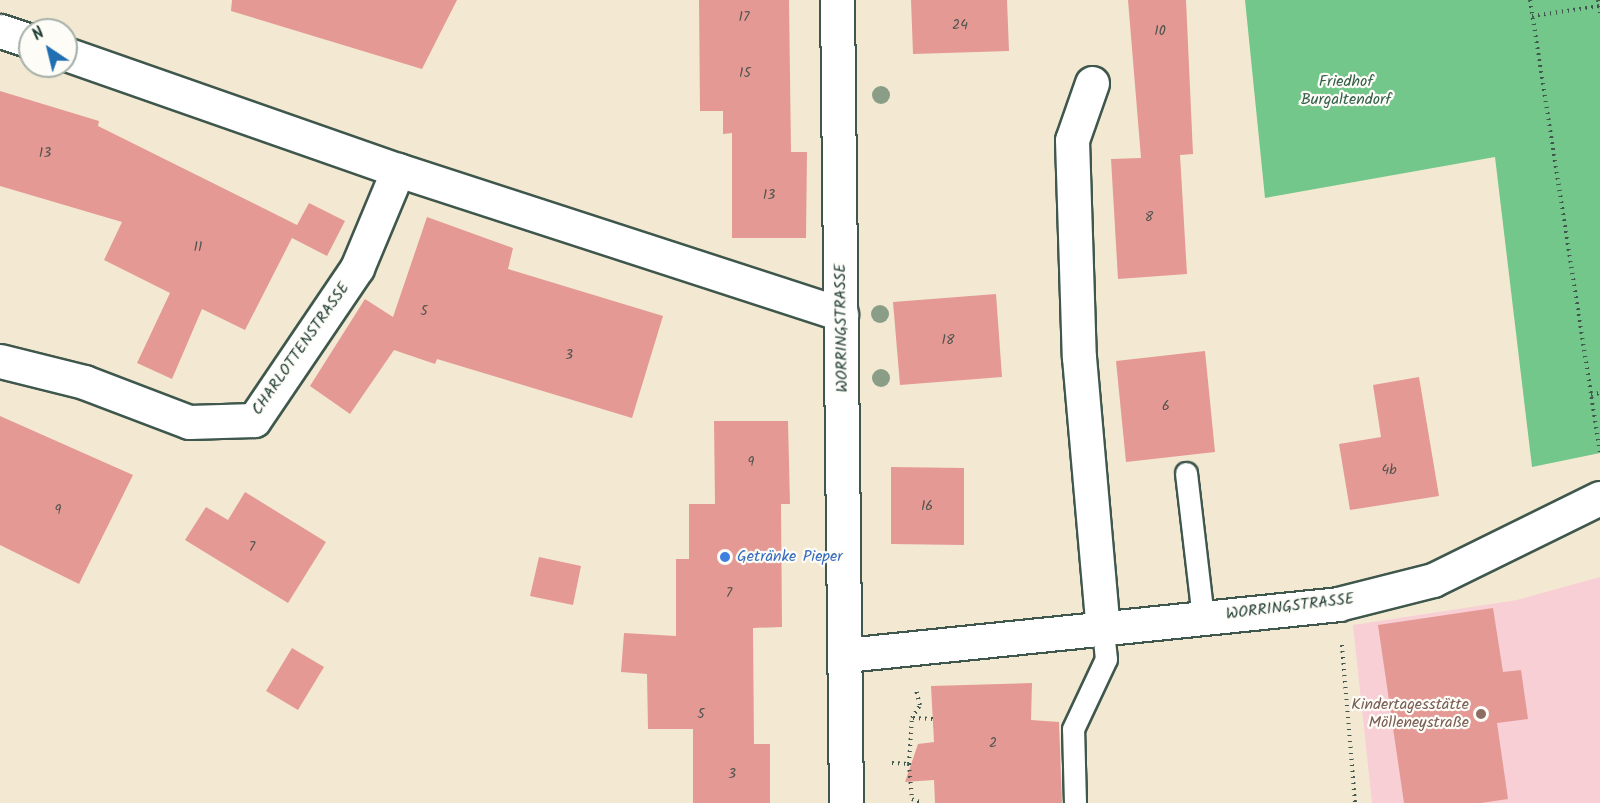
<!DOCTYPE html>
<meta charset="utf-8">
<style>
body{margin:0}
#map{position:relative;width:1600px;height:803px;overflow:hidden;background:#f3e9d2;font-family:Kalam,sans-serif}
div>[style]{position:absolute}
.built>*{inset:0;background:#f7cfd5}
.green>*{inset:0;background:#74c78a}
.building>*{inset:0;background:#e49995}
.path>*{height:4px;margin-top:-2px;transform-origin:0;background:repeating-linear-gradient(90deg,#3f574c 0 1.5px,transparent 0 6px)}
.roads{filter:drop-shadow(2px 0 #3f574c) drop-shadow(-2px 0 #3f574c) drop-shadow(0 2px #3f574c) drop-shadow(0 -2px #3f574c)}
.service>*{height:21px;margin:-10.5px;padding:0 10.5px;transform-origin:10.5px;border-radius:10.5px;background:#fff}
.minor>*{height:33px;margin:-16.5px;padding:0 16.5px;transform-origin:16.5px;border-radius:16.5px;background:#fff}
.trees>*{width:18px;height:18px;margin:-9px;border-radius:50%;background:#8a9e87}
.dots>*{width:16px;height:16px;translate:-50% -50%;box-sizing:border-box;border:3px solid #fdfcf7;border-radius:50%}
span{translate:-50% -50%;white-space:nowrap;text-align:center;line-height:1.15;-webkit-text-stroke:4.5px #fdfcf7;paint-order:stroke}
.number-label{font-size:14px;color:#50544c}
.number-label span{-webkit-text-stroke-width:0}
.park-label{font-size:16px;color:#34604a}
.street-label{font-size:16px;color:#1f3d34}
.shop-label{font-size:16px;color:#366cbe}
.left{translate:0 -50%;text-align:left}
.education-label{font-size:16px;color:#785e54}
.right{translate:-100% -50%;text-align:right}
.north{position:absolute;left:18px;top:18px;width:60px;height:60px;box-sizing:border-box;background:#fdfcf7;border:2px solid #a4b0a9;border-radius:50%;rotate:325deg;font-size:16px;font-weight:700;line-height:24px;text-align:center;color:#1f3d34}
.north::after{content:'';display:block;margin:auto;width:21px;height:27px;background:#1f6fb2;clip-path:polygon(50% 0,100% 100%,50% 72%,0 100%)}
</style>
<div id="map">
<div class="built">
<div style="clip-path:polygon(1600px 577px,1600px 803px,1372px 803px,1353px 625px,1517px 600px)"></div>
</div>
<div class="green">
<div style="clip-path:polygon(1245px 0,1600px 0,1600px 453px,1532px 467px,1495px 157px,1265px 198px)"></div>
</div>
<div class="building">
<div style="clip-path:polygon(232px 0,457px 0,422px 69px,231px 11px)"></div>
<div style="clip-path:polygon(699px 0,789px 0,791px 152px,807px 152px,806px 238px,732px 238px,732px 133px,723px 134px,723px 111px,700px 111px)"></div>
<div style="clip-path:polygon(911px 0,1007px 0,1009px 51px,913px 54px)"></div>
<div style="clip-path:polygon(1128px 0,1186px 0,1193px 154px,1180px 155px,1187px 274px,1118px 279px,1111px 159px,1141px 158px)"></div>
<div style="clip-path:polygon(0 91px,99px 121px,98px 126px,297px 225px,309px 203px,345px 221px,327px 256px,292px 238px,245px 330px,202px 309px,172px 379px,137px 363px,170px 293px,104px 260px,122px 222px,0 186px)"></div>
<div style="clip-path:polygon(427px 217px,513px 248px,508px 269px,663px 316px,632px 418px,437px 359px,435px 364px,394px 350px,350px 414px,310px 386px,365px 299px,393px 317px)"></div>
<div style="clip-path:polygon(996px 294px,1002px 377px,900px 385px,893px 302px)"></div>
<div style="clip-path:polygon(1205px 351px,1215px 452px,1126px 462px,1116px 361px)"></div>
<div style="clip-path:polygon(1419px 377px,1439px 496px,1350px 510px,1339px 444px,1381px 437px,1373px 385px)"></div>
<div style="clip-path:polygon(0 416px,133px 475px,79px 584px,0 545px)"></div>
<div style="clip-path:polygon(714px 421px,788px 421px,790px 504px,781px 504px,782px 627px,753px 628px,754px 744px,770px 744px,770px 803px,693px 803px,693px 729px,648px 729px,647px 674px,621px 672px,624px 633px,676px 636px,676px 559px,689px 559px,689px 504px,715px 504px)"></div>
<div style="clip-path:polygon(891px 467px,964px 468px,964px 545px,891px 544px)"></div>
<div style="clip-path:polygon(245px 492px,326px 542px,288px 603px,185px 540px,206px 507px,228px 520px)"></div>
<div style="clip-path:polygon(539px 557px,581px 566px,573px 605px,530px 596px)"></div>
<div style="clip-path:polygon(1493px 608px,1503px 672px,1521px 670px,1528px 719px,1497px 723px,1508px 799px,1481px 803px,1404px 803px,1378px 625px)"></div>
<div style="clip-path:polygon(292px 648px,324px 667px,298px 710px,266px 691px)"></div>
<div style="clip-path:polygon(1032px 683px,1031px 720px,1059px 722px,1062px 803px,935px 803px,934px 780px,905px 782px,918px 744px,934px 742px,931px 686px)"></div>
</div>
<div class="path">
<div style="left:1530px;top:0;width:458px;rotate:81.2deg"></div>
<div style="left:1598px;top:0;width:13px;rotate:81deg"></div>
<div style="left:1532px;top:16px;width:69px;rotate:-8.4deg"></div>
<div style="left:1591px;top:395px;width:9px;rotate:-13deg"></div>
<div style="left:1342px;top:645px;width:159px;rotate:85.3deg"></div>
<div style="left:913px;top:718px;width:20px;rotate:3deg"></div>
<div style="left:892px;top:763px;width:17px;rotate:3deg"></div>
<div style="left:909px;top:764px;width:46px;rotate:-86.3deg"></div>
<div style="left:912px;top:718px;width:15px;rotate:-58deg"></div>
<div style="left:920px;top:705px;width:16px;rotate:-105deg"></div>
<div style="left:909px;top:764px;width:35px;rotate:85deg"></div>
<div style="left:912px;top:799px;width:11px;rotate:22deg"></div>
</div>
<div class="roads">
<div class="service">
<div style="left:1186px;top:473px;width:146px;rotate:83.3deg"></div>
<div style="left:1075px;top:803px;width:74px;rotate:-91.5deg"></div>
<div style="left:1073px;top:729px;width:77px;rotate:-64.8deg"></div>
<div style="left:1106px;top:659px;width:30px;rotate:-96deg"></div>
</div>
<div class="minor">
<div style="left:837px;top:0;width:803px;rotate:89.36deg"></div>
<div style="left:0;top:31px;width:32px;rotate:18deg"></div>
<div style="left:66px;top:54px;width:352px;rotate:19.3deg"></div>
<div style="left:398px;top:170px;width:466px;rotate:18deg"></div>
<div style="left:1092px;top:83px;width:60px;rotate:109.3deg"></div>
<div style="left:1072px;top:140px;width:217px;rotate:88.2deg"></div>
<div style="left:1079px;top:357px;width:273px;rotate:85deg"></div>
<div style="left:0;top:361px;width:87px;rotate:14deg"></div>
<div style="left:84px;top:382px;width:112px;rotate:20.9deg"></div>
<div style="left:189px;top:422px;width:65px;rotate:-1.8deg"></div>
<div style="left:254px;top:420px;width:184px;rotate:-55.9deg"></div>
<div style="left:357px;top:268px;width:106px;rotate:-67.3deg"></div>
<div style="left:846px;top:655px;width:495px;rotate:-5.9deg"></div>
<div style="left:1338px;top:604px;width:98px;rotate:-14.2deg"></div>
<div style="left:1433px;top:580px;width:186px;rotate:-26.2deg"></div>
</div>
</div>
<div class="trees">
<div style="left:881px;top:95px"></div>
<div style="left:880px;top:314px"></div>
<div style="left:881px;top:378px"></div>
</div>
<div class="dots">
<div style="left:725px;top:557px;background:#3f7fe0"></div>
<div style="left:1481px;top:714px;background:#8d6e63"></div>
</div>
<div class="number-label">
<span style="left:744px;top:17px">17</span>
<span style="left:960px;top:25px">24</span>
<span style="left:1160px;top:31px">10</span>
<span style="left:745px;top:73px">15</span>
<span style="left:45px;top:153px">13</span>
<span style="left:769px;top:195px">13</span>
<span style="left:1149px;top:217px">8</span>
<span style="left:198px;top:247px">11</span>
<span style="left:424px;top:311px">5</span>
<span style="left:948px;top:340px">18</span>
<span style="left:569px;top:355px">3</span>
<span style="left:1166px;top:406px">6</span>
<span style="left:751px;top:462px">9</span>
<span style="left:1389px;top:470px">4b</span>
<span style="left:927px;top:506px">16</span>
<span style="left:58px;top:510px">9</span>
<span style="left:252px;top:547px">7</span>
<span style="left:729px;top:593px">7</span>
<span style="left:701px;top:714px">5</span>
<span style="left:993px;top:743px">2</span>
<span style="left:732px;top:774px">3</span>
</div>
<div class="park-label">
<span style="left:1346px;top:91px">Friedhof<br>Burgaltendorf</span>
</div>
<div class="street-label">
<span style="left:842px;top:328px;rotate:-91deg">WORRINGSTRASSE</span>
<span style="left:301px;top:349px;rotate:-55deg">CHARLOTTENSTRASSE</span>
<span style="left:1290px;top:607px;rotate:-7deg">WORRINGSTRASSE</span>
</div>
<div class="shop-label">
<span class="left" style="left:737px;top:557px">Getränke Pieper</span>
</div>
<div class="education-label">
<span class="right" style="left:1469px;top:714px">Kindertagesstätte<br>Mölleneystraße</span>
</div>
<div class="north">N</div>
</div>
